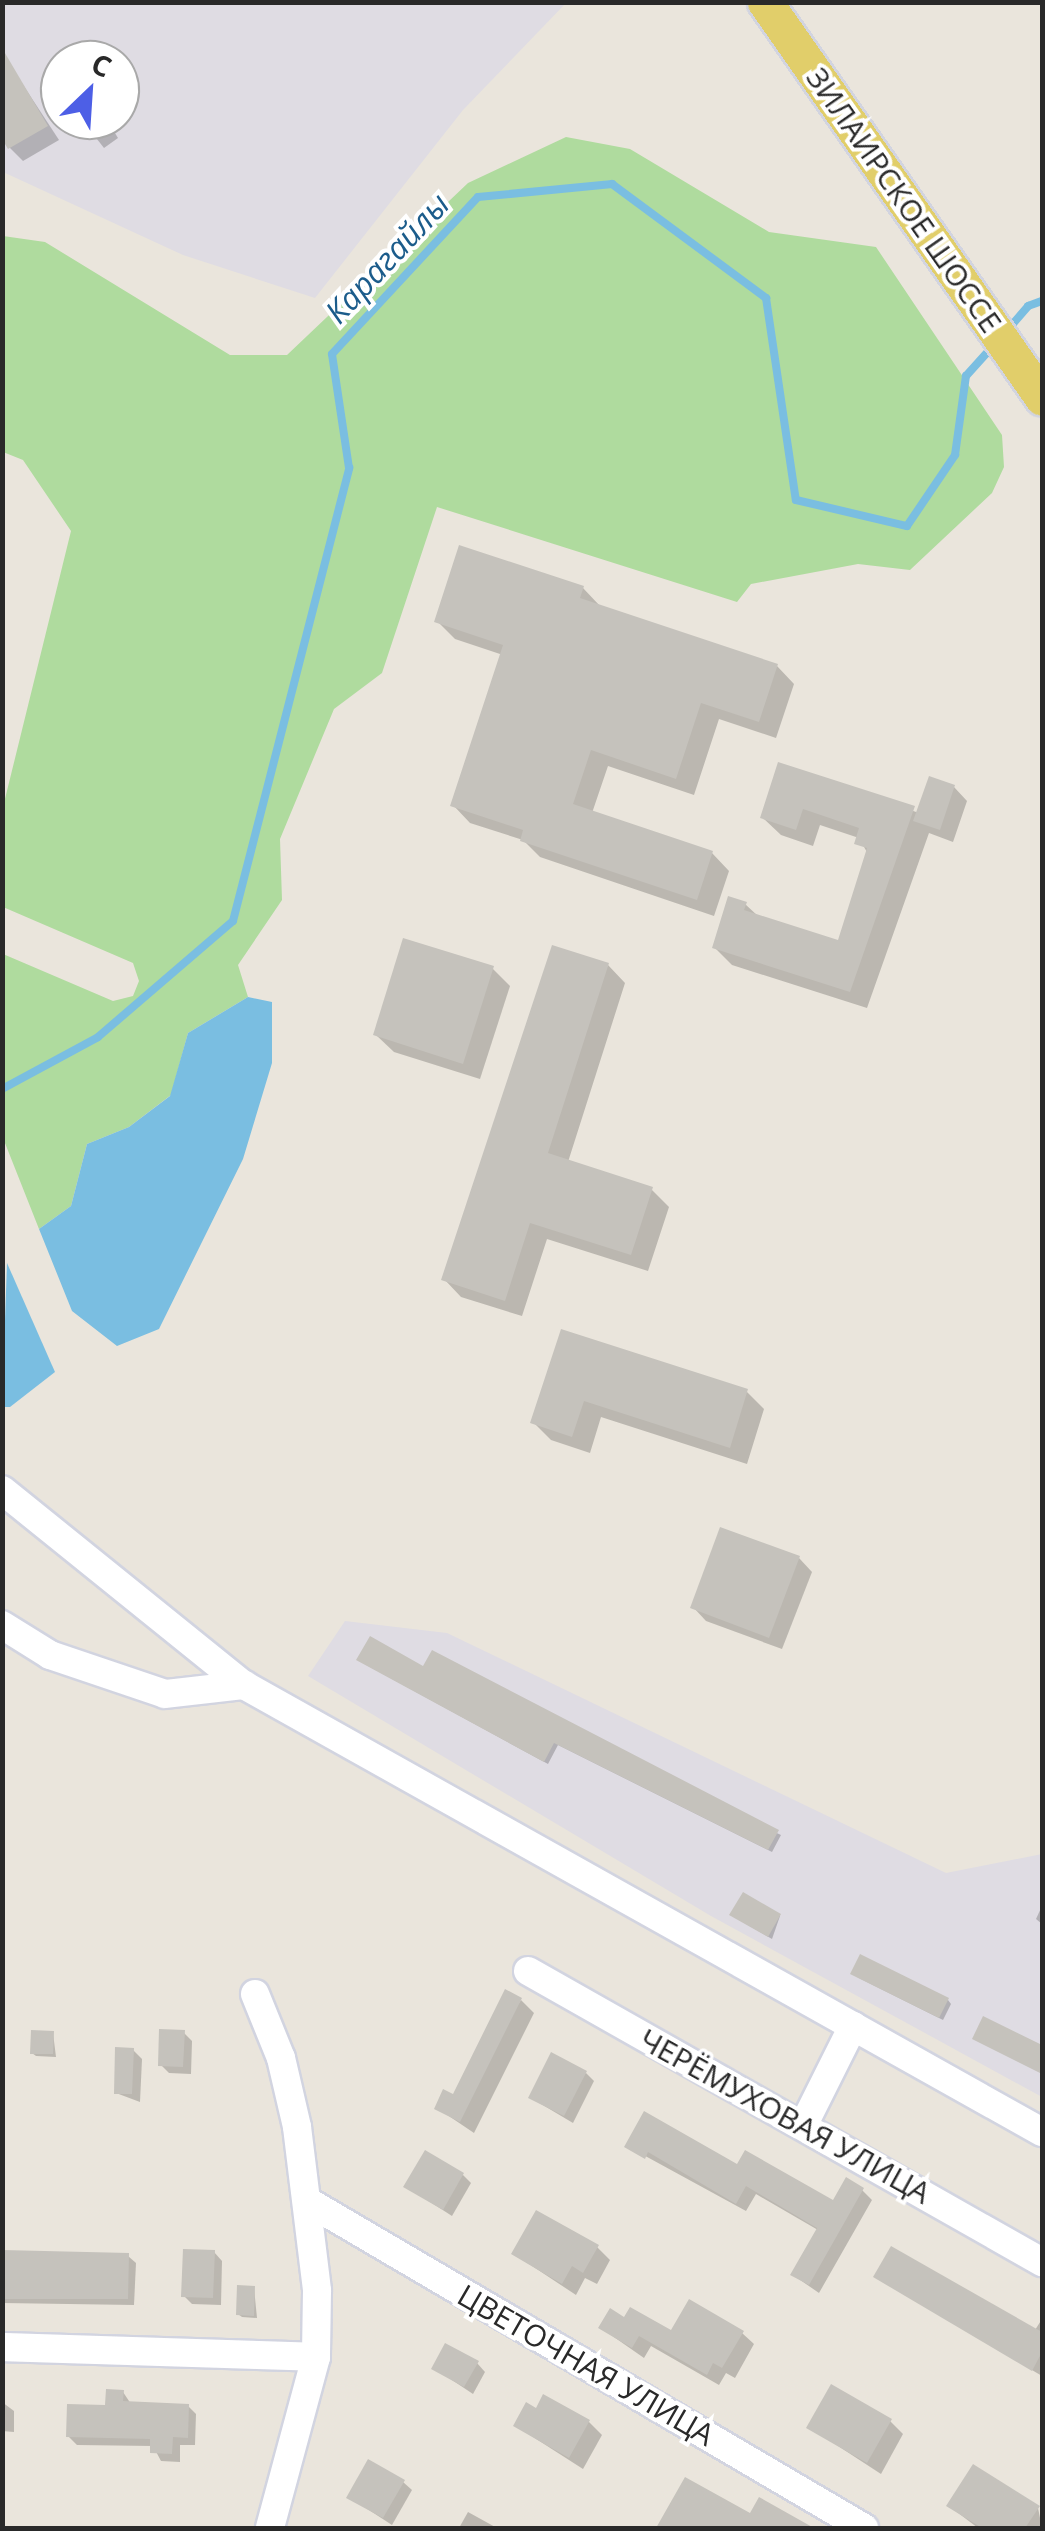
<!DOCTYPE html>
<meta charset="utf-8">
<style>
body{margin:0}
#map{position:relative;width:1045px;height:2531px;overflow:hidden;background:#eae5dc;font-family:"Open Sans",sans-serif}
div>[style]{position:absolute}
.industrial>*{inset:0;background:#dfdce3}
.green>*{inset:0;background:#afdb9e}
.water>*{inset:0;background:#7abee1}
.shadow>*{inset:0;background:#0003}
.stream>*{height:8px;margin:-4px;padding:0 4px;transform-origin:4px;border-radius:4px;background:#7abee1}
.building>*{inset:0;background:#c5c2bc}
.roads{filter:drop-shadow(2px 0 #d2d4e0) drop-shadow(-2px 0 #d2d4e0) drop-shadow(0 2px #d2d4e0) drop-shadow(0 -2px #d2d4e0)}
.minor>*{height:28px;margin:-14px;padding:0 14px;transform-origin:14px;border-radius:14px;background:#fff}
.major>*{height:35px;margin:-17.5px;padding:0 17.5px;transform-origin:17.5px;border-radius:17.5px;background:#e1ce6a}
span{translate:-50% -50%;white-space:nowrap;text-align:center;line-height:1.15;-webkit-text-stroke:8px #fff;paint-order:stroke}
.street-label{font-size:30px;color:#292929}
.water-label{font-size:32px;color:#1b5c8b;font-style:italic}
.frame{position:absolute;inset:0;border:5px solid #292929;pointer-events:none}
.north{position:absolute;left:40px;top:40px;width:100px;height:100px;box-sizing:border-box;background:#fff;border:2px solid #a9a9a9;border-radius:50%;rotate:25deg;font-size:28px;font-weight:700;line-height:40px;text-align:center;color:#292929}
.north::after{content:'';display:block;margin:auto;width:35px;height:45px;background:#4d5fe6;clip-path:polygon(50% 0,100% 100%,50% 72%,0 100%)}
</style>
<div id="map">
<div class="industrial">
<div style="clip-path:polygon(evenodd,3px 3px,566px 3px,463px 110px,315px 298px,183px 255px,3px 172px,3px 3px,60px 60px,120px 60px,120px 120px,60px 120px,60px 60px)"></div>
<div style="clip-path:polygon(345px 1621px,447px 1633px,946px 1873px,1042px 1854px,1042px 2097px,711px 1916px,308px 1676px)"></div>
</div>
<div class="green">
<div style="clip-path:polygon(566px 137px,630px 149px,769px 232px,876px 247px,1002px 435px,1004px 467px,992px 493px,910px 570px,858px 564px,751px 584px,737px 602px,437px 507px,382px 673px,334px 709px,280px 839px,282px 900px,238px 965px,248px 997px,188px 1033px,171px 1095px,129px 1127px,87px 1144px,71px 1206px,39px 1229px,3px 1138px,3px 954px,113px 1001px,133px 996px,139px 981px,133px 963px,3px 907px,3px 807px,71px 531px,23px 460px,3px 452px,3px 236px,45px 242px,230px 355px,287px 355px,468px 183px)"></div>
</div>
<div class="water">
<div style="clip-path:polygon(248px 997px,272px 1002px,272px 1063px,243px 1159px,159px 1329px,117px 1346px,72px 1311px,39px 1229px,71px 1206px,87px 1144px,129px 1127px,170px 1096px,188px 1033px)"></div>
<div style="clip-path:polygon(7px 1263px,55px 1372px,10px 1407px,2px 1407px)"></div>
</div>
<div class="shadow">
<div style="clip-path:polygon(10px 65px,59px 140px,23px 161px,10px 148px)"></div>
<div style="clip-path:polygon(82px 120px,107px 120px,118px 138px,104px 148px)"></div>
<div style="clip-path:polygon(583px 588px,600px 606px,777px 666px,794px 684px,776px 738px,719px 719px,694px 795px,608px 766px,592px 813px,712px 853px,729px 871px,714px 916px,540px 857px,523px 840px,470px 823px,453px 805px,503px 655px,455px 639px,437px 621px)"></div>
<div style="clip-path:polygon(780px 765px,919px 813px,954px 787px,967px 801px,953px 842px,929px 833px,867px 1008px,732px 965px,714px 947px,745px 904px,759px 917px,840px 943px,868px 854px,859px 838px,820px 825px,813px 846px,781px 835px,763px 818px)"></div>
<div style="clip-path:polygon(608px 965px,625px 983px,568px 1162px,651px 1189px,669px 1207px,648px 1271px,547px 1239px,522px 1316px,461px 1297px,444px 1279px)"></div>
<div style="clip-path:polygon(492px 968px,510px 986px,480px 1079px,394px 1052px,376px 1035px)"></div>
<div style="clip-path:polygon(562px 1332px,747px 1392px,764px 1409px,747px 1464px,601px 1417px,590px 1453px,551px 1440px,533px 1422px)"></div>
<div style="clip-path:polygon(799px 1558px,812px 1572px,782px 1649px,706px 1621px,693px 1607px)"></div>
<div style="clip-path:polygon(363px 1663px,424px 1669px,781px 1835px,772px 1852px,558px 1745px,548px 1764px)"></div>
<div style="clip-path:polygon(1042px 1906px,1042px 1924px,1036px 1919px)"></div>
<div style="clip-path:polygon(780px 1916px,772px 1939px,736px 1918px)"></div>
<div style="clip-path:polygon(857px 1977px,948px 2000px,951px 2004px,943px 2020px)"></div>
<div style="clip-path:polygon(521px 2000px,534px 2013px,474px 2133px,437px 2108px,454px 2097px)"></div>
<div style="clip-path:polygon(183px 2032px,192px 2041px,191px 2074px,169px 2073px,161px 2065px)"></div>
<div style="clip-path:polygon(53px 2033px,56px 2057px,36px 2056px,32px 2053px)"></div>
<div style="clip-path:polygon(133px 2050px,142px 2059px,140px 2102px,116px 2093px)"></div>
<div style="clip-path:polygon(586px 2073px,594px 2081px,573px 2123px,531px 2098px)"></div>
<div style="clip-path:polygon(627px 2146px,738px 2167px,834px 2203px,862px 2190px,872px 2200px,819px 2293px,793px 2275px,818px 2230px,756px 2194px,746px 2211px)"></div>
<div style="clip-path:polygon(463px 2175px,471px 2183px,452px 2216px,407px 2187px)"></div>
<div style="clip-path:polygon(597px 2247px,610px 2260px,597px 2284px,585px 2278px,576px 2295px,514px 2254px)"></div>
<div style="clip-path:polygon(2px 2252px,128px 2256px,136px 2263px,134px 2305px,2px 2303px)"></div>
<div style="clip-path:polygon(214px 2252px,222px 2261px,221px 2305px,192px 2304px,184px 2296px)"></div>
<div style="clip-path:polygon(876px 2277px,1035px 2330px,1042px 2319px,1042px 2376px)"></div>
<div style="clip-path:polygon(254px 2288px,257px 2318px,242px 2317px,238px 2314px)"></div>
<div style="clip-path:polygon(625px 2320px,672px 2334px,742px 2333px,754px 2344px,735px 2378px,726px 2373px,719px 2385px,651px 2346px,644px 2358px,601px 2328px)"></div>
<div style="clip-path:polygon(477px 2363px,485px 2372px,473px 2394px,434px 2368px)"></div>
<div style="clip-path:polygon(123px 2392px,131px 2404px,188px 2406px,196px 2414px,195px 2445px,180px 2445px,180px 2462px,161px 2461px,153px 2446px,77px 2445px,68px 2436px)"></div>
<div style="clip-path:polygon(2px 2402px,14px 2411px,14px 2432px,2px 2431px)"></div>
<div style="clip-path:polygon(890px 2421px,903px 2434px,881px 2474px,809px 2427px)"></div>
<div style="clip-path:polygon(589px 2422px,602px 2435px,583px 2469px,516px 2426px)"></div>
<div style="clip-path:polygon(403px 2482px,412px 2490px,392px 2525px,349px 2497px)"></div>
<div style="clip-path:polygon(760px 2501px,810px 2528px,668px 2528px,662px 2523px,751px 2517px)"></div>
<div style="clip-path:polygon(949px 2506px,1038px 2508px,1042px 2528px,978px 2528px)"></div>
<div style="clip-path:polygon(468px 2512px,497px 2528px,459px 2528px)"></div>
</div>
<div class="stream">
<div style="left:1010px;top:327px;width:28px;rotate:-49deg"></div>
<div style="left:1028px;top:306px;width:15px;rotate:-20deg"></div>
<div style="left:2px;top:1089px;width:109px;rotate:-28.4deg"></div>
<div style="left:98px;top:1037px;width:178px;rotate:-40.7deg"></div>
<div style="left:233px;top:921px;width:468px;rotate:-75.6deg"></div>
<div style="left:349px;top:468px;width:115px;rotate:-98.5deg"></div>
<div style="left:332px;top:354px;width:214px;rotate:-47.1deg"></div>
<div style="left:478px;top:197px;width:135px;rotate:-5.5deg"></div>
<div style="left:612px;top:184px;width:192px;rotate:36.5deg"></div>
<div style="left:766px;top:298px;width:204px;rotate:81.6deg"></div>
<div style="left:796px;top:500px;width:114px;rotate:13.2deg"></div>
<div style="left:907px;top:526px;width:86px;rotate:-55.9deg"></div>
<div style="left:955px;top:455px;width:80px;rotate:-82.1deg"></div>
<div style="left:966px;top:376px;width:38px;rotate:-48deg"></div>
</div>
<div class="building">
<div style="clip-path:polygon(2px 48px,48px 126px,8px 149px,2px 139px)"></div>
<div style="clip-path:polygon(459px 545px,584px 586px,580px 598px,778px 664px,759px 722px,701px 703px,676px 779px,591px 750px,573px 804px,713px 851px,697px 900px,520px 841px,523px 830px,450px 806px,503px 645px,434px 622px)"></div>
<div style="clip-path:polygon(778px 762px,915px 806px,850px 992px,712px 948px,728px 896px,747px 902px,744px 910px,838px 940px,867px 848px,854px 844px,859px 828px,803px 809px,796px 830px,760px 818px)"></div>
<div style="clip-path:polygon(929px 776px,955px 785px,940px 830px,913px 821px)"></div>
<div style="clip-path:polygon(403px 938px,494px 966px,463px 1064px,373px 1035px)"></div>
<div style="clip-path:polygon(552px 945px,609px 963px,548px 1153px,653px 1187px,631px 1255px,530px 1223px,505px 1301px,441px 1280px)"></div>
<div style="clip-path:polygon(561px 1329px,748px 1389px,730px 1448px,584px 1401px,572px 1437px,530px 1423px)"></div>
<div style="clip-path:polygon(720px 1527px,800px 1556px,769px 1638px,690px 1608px)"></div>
<div style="clip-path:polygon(370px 1636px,423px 1666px,432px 1650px,779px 1830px,768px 1850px,554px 1743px,544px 1762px,356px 1660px)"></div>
<div style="clip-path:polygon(743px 1892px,781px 1914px,768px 1937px,729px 1915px)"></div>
<div style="clip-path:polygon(860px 1954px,949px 1998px,939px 2018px,850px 1974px)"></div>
<div style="clip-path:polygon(505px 1989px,522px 1998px,460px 2122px,434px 2109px,443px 2089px,453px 2094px)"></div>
<div style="clip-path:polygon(983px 2016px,1042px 2045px,1042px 2074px,972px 2039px)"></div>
<div style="clip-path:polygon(159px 2029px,185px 2030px,183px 2067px,158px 2066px)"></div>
<div style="clip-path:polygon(31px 2030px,54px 2031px,53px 2054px,30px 2054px)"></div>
<div style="clip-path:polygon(115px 2047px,134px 2048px,132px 2094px,114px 2094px)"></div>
<div style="clip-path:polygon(551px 2052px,587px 2071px,564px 2116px,528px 2098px)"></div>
<div style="clip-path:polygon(644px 2111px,737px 2164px,745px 2150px,833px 2200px,846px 2177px,864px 2188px,809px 2285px,790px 2275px,817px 2228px,746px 2186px,736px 2204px,648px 2152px,645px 2159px,624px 2147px)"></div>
<div style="clip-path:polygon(425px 2150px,464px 2173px,443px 2210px,403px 2187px)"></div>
<div style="clip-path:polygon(536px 2210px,599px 2245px,583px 2273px,572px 2266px,562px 2284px,511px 2254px)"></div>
<div style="clip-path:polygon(891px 2246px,1042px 2332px,1042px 2352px,1032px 2371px,873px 2277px)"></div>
<div style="clip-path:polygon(183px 2249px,215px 2250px,213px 2298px,181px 2297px)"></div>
<div style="clip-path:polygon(2px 2250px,129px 2253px,128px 2299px,2px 2299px)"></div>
<div style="clip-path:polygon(237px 2285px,255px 2286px,254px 2316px,236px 2315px)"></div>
<div style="clip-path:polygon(689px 2299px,744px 2331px,722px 2368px,713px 2363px,707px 2375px,639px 2336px,632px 2348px,598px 2328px,610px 2308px,624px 2317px,630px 2307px,671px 2330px)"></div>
<div style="clip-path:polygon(445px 2343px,479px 2361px,464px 2387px,431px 2369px)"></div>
<div style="clip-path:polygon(831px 2384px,892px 2419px,867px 2463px,806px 2428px)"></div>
<div style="clip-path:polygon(106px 2389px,124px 2390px,123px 2401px,189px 2404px,188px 2438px,173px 2437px,172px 2454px,150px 2453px,150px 2439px,66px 2437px,67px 2404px,105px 2405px)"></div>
<div style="clip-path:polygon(543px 2394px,590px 2420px,569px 2458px,513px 2426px,526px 2402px,536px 2408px)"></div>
<div style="clip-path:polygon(368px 2459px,405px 2480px,383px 2518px,346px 2498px)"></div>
<div style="clip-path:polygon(973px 2464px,1040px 2506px,1025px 2528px,982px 2528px,946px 2506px)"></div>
<div style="clip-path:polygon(685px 2477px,750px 2513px,759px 2497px,814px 2528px,656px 2528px)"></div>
</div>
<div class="roads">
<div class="minor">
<div style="left:2px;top:1490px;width:311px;rotate:38.9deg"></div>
<div style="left:244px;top:1685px;width:915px;rotate:29.26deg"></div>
<div style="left:2px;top:1625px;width:57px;rotate:32deg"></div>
<div style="left:50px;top:1655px;width:121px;rotate:18.7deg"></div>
<div style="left:165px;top:1694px;width:80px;rotate:-6.5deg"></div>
<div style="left:528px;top:1971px;width:591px;rotate:29.52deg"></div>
<div style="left:255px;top:1994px;width:69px;rotate:67.9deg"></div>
<div style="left:281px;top:2058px;width:71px;rotate:76.9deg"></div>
<div style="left:297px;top:2127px;width:165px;rotate:83deg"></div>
<div style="left:317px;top:2291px;width:66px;rotate:90.9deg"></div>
<div style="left:316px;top:2357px;width:177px;rotate:105.1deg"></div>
<div style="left:803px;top:2126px;width:112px;rotate:-63.4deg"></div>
<div style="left:307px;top:2201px;width:646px;rotate:30.42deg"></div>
<div style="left:2px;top:2347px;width:314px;rotate:1.8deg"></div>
</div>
<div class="major">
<div style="left:765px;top:2px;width:483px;rotate:55deg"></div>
</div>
</div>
<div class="street-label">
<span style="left:904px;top:200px;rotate:55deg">ЗИЛАИРСКОЕ ШОССЕ</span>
<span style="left:785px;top:2116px;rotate:29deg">ЧЕРЁМУХОВАЯ УЛИЦА</span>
<span style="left:586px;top:2365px;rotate:30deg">ЦВЕТОЧНАЯ УЛИЦА</span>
</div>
<div class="water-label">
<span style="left:387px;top:258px;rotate:-47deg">Карагайлы</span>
</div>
<div class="frame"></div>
<div class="north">С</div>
</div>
